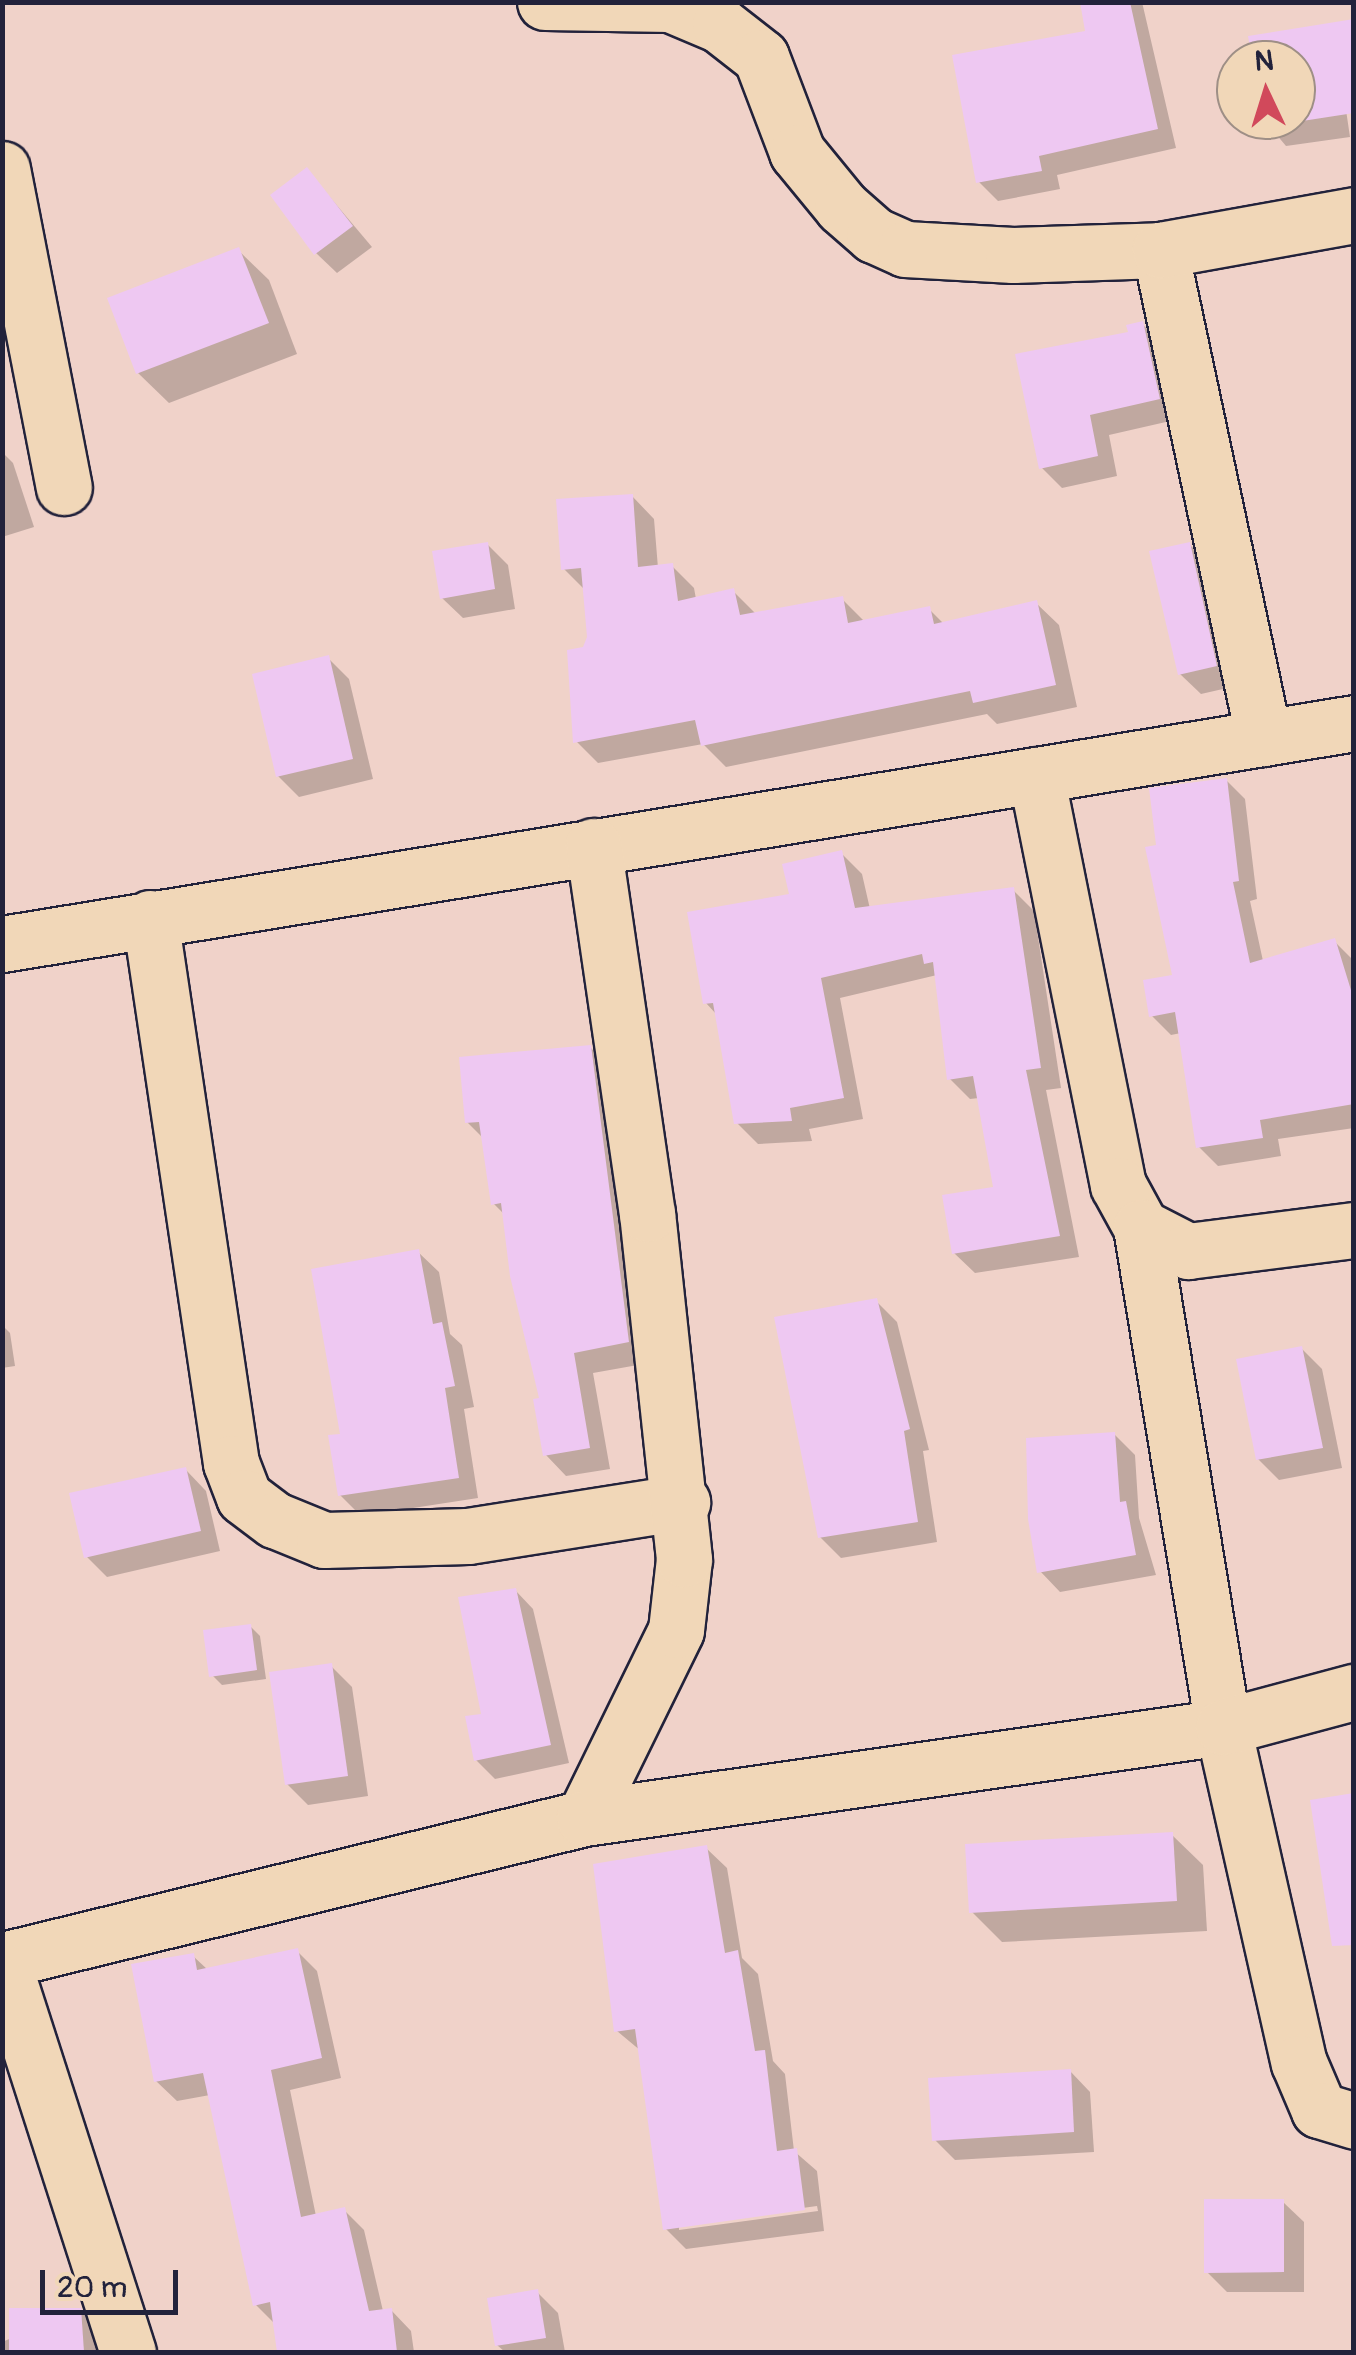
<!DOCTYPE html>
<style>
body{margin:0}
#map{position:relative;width:1356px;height:2355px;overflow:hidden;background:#f0d2c9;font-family:Pangolin,sans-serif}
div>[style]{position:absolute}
.shadow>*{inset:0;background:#0003}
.building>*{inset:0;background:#eec8f2}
.roads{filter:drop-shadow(2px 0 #22223b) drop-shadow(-2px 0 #22223b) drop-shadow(0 2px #22223b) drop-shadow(0 -2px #22223b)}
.minor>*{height:55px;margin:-27.5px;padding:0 27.5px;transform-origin:27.5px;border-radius:27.5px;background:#f1d7b8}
span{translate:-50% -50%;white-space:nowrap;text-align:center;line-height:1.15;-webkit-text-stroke:9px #f1d7b8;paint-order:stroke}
.frame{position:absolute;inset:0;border:5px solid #22223b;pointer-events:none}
.north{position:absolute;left:1216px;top:40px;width:100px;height:100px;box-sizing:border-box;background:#f1d7b8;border:2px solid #9e8f86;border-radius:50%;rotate:356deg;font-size:28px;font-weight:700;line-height:40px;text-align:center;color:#22223b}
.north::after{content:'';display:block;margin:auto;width:35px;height:45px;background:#d1495b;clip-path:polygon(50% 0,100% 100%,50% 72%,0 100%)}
.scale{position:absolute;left:40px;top:2270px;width:138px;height:45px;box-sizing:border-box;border:5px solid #22223b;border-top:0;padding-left:12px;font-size:30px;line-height:35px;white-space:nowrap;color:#22223b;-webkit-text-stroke:8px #f1d7b8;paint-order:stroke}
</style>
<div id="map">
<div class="shadow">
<div style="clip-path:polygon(1082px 2px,1142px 2px,1176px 148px,1057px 175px,1060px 189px,998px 201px,979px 182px,1087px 33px)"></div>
<div style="clip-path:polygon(1337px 49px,1350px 137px,1286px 146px,1264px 120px,1296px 120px,1296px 60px,1255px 60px)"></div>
<div style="clip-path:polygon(307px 170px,372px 247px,337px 273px,316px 253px)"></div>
<div style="clip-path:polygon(238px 250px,269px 280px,297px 354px,169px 403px,138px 373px)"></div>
<div style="clip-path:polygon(1142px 324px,1163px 344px,1179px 419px,1109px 435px,1117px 476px,1062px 488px,1041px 467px)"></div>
<div style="clip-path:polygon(2px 452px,13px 463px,34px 527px,2px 537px)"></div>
<div style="clip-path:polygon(632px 496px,654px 519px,658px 568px,672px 566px,694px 588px,696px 599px,733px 591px,757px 615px,842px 599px,865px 622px,929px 609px,944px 624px,1036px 603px,1059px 625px,1077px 707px,997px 724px,987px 714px,726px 767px,703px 744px,598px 763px,576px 741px,590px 638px,586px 591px,564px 569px)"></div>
<div style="clip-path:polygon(487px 544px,508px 565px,515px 609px,463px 618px,442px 598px)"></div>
<div style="clip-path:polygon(1189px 544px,1210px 565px,1236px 686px,1201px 694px,1180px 674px)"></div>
<div style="clip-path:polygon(328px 658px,349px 679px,373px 779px,299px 797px,278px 776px)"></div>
<div style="clip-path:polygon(1226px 780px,1245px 799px,1257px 899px,1250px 901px,1263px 961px,1334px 941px,1353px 960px,1354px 1128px,1278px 1139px,1281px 1156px,1218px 1166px,1199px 1147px,1181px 1033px,1171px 1035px,1152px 1016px,1175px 977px,1159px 847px)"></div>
<div style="clip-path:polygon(841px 853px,862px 874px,870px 909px,1013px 890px,1034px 911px,1061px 1088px,1046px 1090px,1079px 1257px,975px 1273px,954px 1253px,996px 1189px,979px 1098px,970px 1099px,949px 1078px,937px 975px,840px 998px,863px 1119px,809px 1129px,812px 1141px,758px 1144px,737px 1123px,717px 1015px,706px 1003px,792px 896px)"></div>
<div style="clip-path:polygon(590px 1047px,610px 1068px,649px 1363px,593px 1373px,610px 1469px,566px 1476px,546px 1455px,542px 1400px,505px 1215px,493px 1203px,484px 1139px,467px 1122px)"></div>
<div style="clip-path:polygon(418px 1252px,439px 1272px,450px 1334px,462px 1345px,474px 1407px,464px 1409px,478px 1498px,361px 1516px,340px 1495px,342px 1436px)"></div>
<div style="clip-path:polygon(876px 1301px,897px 1322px,929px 1450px,923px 1451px,937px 1542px,841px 1558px,820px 1537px)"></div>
<div style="clip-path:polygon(2px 1325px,10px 1333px,15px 1366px,2px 1368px)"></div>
<div style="clip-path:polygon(1301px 1348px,1322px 1369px,1342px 1468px,1279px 1480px,1258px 1459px)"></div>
<div style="clip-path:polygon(1114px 1434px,1135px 1455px,1139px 1518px,1156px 1575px,1060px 1592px,1040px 1571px)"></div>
<div style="clip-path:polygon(186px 1470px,206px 1491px,220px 1551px,107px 1577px,86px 1556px)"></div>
<div style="clip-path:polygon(515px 1590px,533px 1609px,569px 1763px,495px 1779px,476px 1760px)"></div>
<div style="clip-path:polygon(250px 1626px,260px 1636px,266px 1679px,222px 1685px,212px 1675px)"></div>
<div style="clip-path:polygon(331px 1666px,352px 1687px,368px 1796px,308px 1805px,287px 1784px)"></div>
<div style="clip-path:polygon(1172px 1835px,1203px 1865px,1207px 1931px,1002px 1942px,972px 1912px)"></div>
<div style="clip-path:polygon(evenodd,706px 1848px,727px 1868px,742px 1958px,758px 1974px,773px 2061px,785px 2074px,794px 2151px,817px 2171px,824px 2231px,686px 2249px,665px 2228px,641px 2051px,617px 2031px,706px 1848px,817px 2206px,818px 2211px,679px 2230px,679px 2225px,817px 2206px)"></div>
<div style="clip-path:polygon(297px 1951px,317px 1971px,341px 2078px,290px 2090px,316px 2216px,344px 2210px,364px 2230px,383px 2311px,391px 2310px,411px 2331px,414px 2352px,279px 2352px,275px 2324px,256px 2305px,210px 2095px,177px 2101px,156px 2081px,193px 1956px,208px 1970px)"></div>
<div style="clip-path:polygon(1070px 2071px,1090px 2092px,1094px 2152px,955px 2160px,935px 2140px)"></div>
<div style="clip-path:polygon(1283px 2202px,1304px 2222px,1304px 2292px,1227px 2292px,1207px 2272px)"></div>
<div style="clip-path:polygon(537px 2292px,558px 2313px,565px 2352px,505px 2352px,497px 2345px)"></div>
<div style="clip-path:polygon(80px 2310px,110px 2341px,111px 2352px,2px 2352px,2px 2342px)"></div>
</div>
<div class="building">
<div style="clip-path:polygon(1080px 2px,1130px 2px,1158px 129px,1039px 156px,1042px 171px,976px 183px,952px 55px,1085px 31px)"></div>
<div style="clip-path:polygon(1354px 19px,1354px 113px,1263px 127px,1262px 120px,1296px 120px,1296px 60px,1252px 60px,1248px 36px)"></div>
<div style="clip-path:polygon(307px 167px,353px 226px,314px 255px,270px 195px)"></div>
<div style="clip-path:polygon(239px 247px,269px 323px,136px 374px,107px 298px)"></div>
<div style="clip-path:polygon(1143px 321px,1160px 399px,1090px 415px,1098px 456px,1039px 469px,1015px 354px,1128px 332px,1126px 325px)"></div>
<div style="clip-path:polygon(633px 494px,638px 567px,673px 563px,678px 601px,734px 588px,740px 615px,843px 596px,848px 623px,930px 606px,934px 624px,1037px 600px,1056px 685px,973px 703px,970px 691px,701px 746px,695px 720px,573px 743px,567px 650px,583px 647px,587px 637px,581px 568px,561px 570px,556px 499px)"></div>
<div style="clip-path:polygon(488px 542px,495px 589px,440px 599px,432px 551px)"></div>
<div style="clip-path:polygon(1190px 542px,1217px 666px,1178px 675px,1149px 551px)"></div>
<div style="clip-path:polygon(329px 655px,353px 759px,276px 777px,252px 674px)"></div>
<div style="clip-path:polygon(1227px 778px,1239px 881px,1233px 882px,1250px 963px,1335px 938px,1354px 1000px,1354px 1104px,1260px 1120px,1263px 1138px,1196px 1148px,1175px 1012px,1149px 1017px,1143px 980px,1172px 975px,1145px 847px,1156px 845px,1149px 788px)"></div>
<div style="clip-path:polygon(842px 850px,855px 908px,1014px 887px,1041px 1068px,1026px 1070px,1060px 1236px,952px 1254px,942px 1195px,993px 1187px,973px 1076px,947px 1080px,933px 962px,924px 964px,922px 954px,821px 978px,844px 1098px,790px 1108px,792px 1121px,734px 1124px,713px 1003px,703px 1004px,687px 912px,789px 894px,782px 864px)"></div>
<div style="clip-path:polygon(591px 1045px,629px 1342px,574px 1353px,590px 1448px,543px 1456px,533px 1399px,539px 1398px,510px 1276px,501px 1203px,491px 1205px,479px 1122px,465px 1123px,459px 1057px)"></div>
<div style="clip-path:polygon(419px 1249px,433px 1324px,442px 1322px,455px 1386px,445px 1388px,459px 1478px,338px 1496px,328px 1435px,340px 1434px,311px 1269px)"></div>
<div style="clip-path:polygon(877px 1298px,910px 1429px,904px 1431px,918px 1522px,818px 1538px,774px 1317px)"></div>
<div style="clip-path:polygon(1302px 1346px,1323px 1448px,1256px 1460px,1236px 1359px)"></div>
<div style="clip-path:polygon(1115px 1432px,1120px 1502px,1126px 1501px,1136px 1555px,1037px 1573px,1028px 1519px,1026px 1438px)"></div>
<div style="clip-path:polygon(186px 1467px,201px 1531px,84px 1558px,69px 1493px)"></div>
<div style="clip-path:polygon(516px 1588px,551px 1745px,474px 1761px,465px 1716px,481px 1714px,458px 1597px)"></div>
<div style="clip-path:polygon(251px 1624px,257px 1670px,209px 1677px,203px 1630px)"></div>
<div style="clip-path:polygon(332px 1663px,348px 1776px,285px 1785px,269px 1672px)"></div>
<div style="clip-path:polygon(1354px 1793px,1354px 1945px,1332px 1946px,1310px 1800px)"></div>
<div style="clip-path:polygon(1173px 1832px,1177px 1901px,969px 1913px,965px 1844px)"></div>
<div style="clip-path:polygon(707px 1845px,725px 1953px,738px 1950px,755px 2051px,765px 2050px,777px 2151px,797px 2148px,805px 2210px,663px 2230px,635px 2029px,614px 2032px,593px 1864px)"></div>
<div style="clip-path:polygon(298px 1948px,322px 2058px,271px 2070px,301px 2217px,345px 2207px,369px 2311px,392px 2308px,397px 2352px,277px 2352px,270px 2302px,253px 2306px,203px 2073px,154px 2082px,131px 1964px,194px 1953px,197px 1970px)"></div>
<div style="clip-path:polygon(1071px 2069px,1074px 2132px,932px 2141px,928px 2078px)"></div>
<div style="clip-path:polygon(1204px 2199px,1284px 2199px,1284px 2272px,1204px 2273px)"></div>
<div style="clip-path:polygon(538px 2289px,546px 2338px,495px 2346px,487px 2298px)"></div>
<div style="clip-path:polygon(9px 2308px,81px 2308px,84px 2352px,9px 2352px)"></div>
</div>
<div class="roads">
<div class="minor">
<div style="left:545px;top:2px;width:125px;rotate:0.9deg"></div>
<div style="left:670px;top:4px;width:54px;rotate:22.8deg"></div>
<div style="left:720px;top:25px;width:52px;rotate:38deg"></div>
<div style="left:761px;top:57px;width:102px;rotate:69.2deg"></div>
<div style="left:797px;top:152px;width:71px;rotate:50.7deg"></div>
<div style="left:842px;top:207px;width:43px;rotate:41.2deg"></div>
<div style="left:874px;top:235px;width:34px;rotate:24deg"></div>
<div style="left:905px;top:249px;width:108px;rotate:3.2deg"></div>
<div style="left:1013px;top:255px;width:147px;rotate:-1.9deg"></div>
<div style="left:1160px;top:250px;width:499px;rotate:78deg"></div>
<div style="left:2px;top:169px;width:324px;rotate:79deg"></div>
<div style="left:1160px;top:250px;width:197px;rotate:-10.2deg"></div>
<div style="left:1036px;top:775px;width:418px;rotate:78.7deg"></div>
<div style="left:1118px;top:1185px;width:48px;rotate:61.3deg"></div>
<div style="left:1141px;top:1227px;width:53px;rotate:27.1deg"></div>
<div style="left:1188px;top:1251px;width:167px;rotate:-7.2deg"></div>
<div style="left:150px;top:918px;width:551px;rotate:81.55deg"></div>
<div style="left:231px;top:1463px;width:36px;rotate:69deg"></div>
<div style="left:244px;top:1497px;width:39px;rotate:37deg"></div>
<div style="left:275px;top:1520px;width:53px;rotate:22.2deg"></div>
<div style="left:324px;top:1540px;width:144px;rotate:-1.6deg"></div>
<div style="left:468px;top:1536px;width:217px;rotate:-9deg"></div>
<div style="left:2px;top:944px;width:1370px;rotate:-9.28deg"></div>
<div style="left:1141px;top:1227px;width:507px;rotate:80.69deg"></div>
<div style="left:1223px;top:1727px;width:344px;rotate:77.3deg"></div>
<div style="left:1299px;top:2063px;width:51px;rotate:66.9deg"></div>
<div style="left:1319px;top:2110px;width:37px;rotate:17deg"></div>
<div style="left:584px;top:1818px;width:209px;rotate:-63.9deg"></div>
<div style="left:676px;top:1630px;width:71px;rotate:-83.6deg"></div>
<div style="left:684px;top:1559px;width:347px;rotate:-96.1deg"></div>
<div style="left:647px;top:1214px;width:372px;rotate:-98.3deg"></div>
<div style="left:2px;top:1960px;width:412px;rotate:72.2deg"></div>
<div style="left:3px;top:1960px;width:598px;rotate:-13.73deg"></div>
<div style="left:584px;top:1818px;width:645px;rotate:-8.1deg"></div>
<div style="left:1223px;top:1727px;width:136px;rotate:-15deg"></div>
</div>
</div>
<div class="frame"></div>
<div class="north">N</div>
<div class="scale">20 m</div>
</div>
